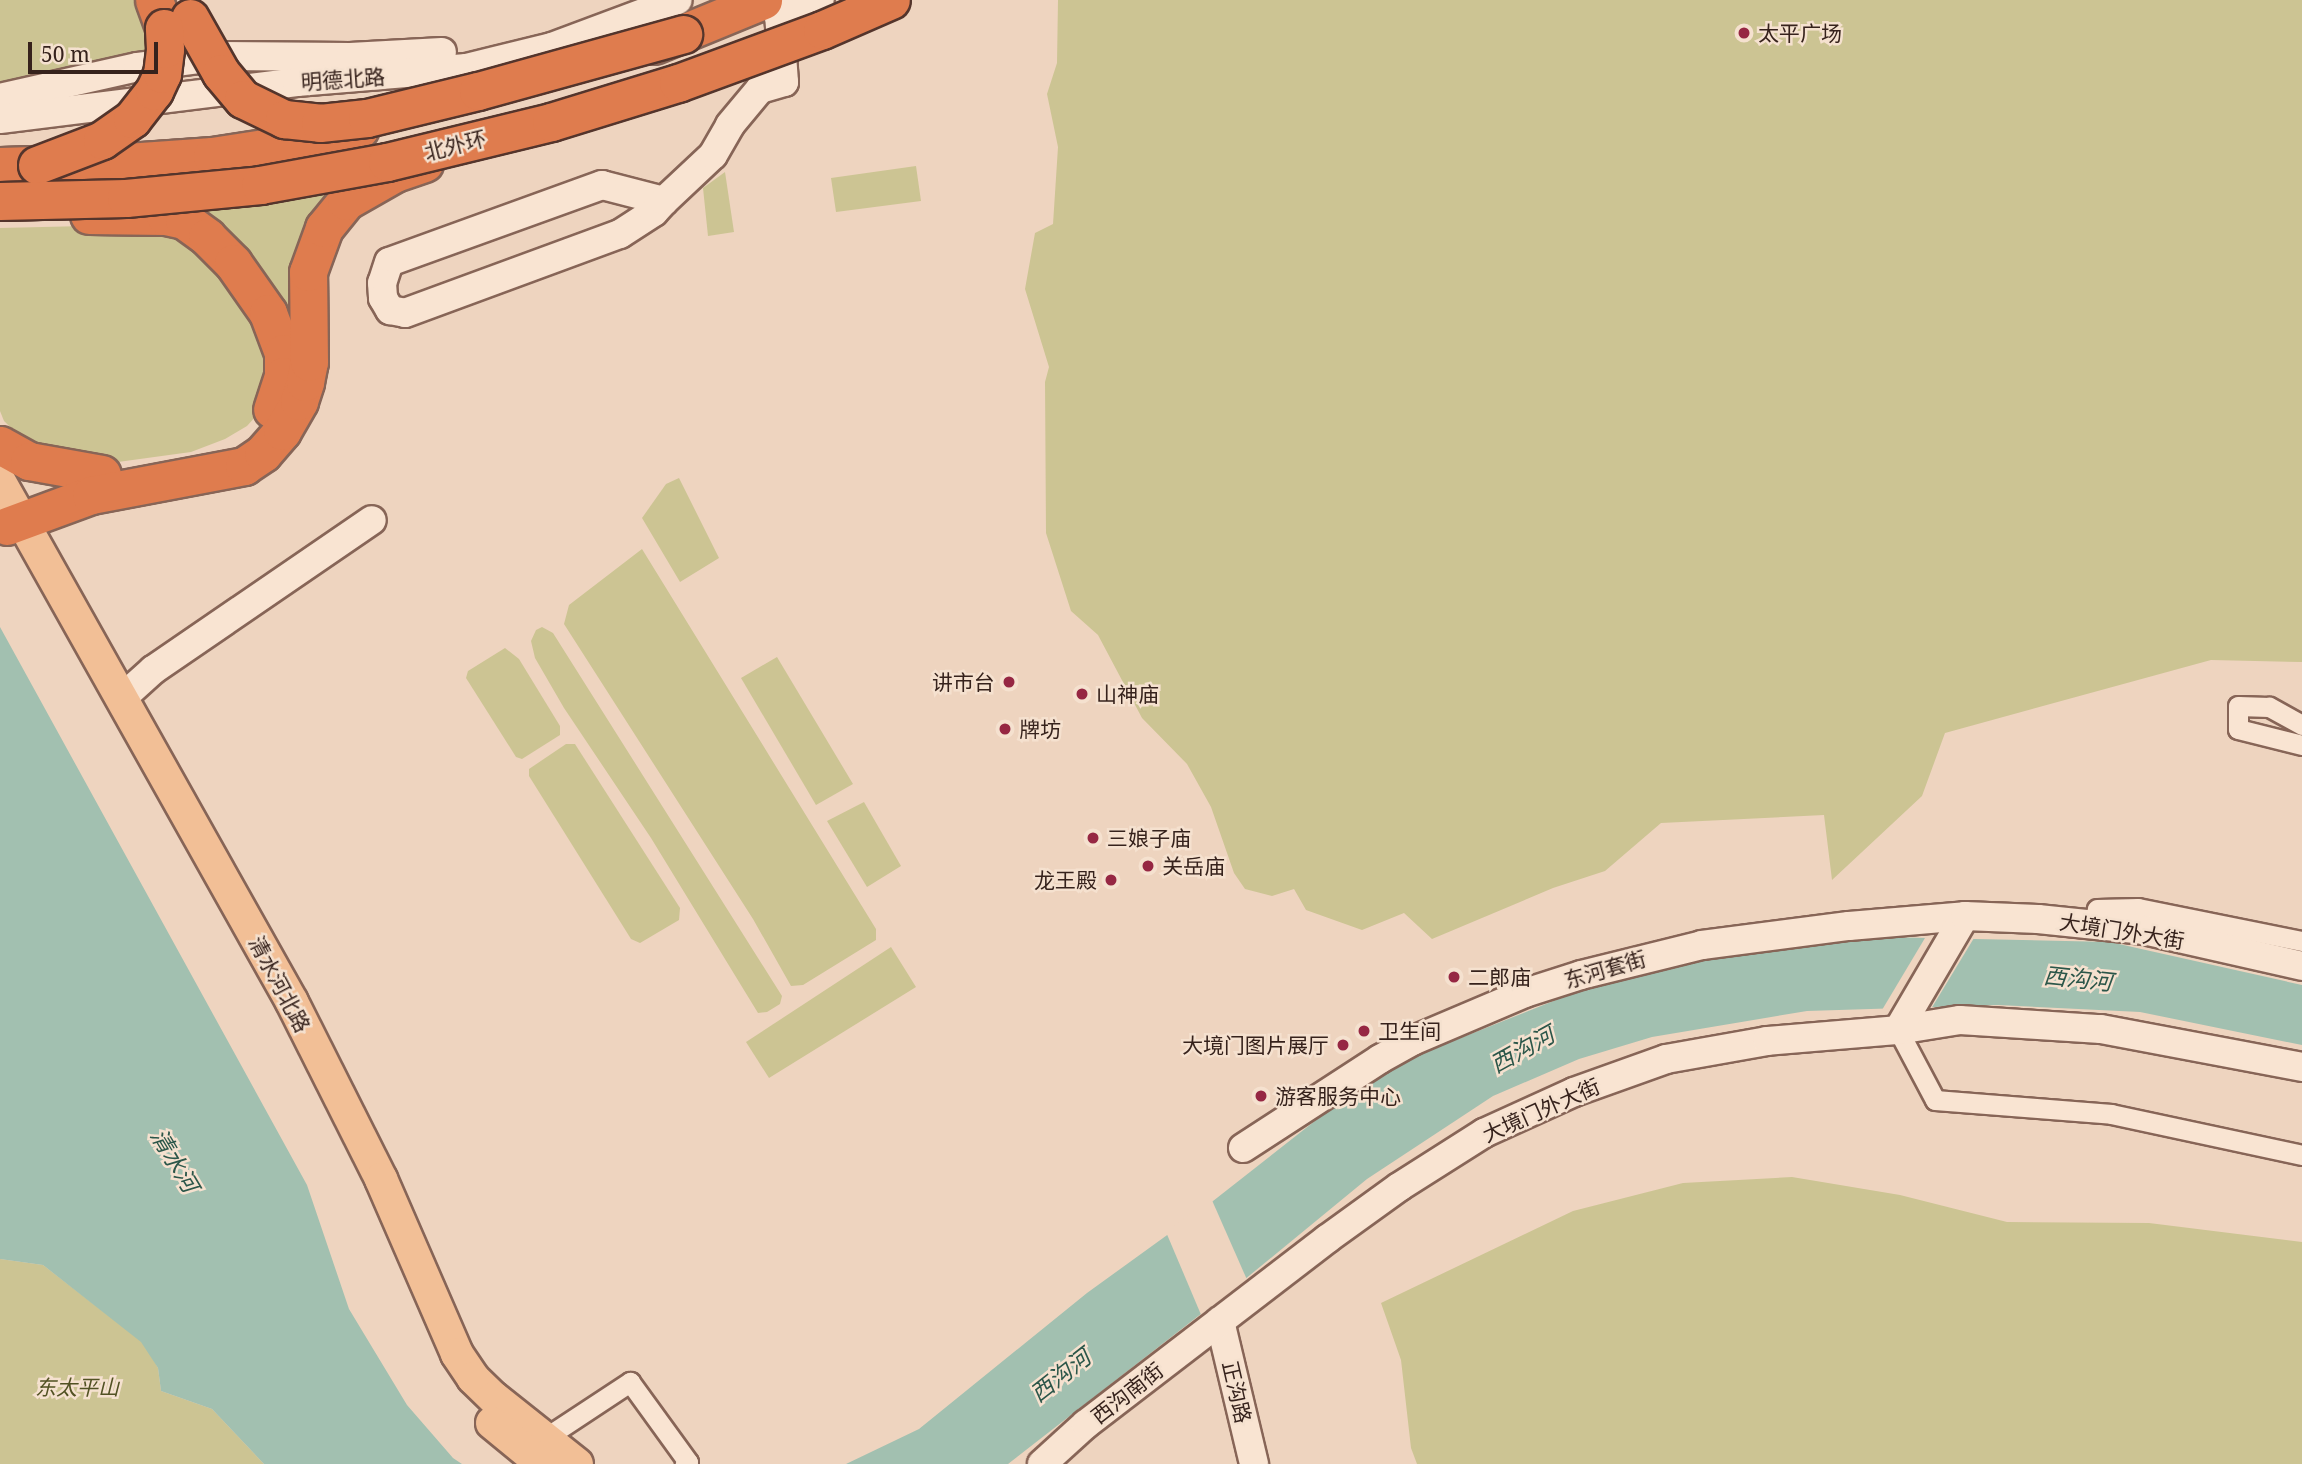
<!DOCTYPE html>
<meta charset="utf-8">
<style>
body{margin:0}
#map{position:relative;width:2302px;height:1464px;overflow:hidden;background:#eed4bf;font-family:"Noto Serif","Noto Sans SC",serif}
div>[style]{position:absolute}
.green>*{inset:0;background:#ccc493}
.water>*{inset:0;background:#a2c0b0}
.pier>*{inset:0;background:#eed4bf}
.roads{filter:drop-shadow(2px 0 #876557) drop-shadow(-2px 0 #876557) drop-shadow(0 2px #876557) drop-shadow(0 -2px #876557)}
.street>*{height:19px;margin:-9.5px;padding:0 9.5px;transform-origin:9.5px;border-radius:9.5px;background:#f9e4d2}
.secondary>*{height:28px;margin:-14px;padding:0 14px;transform-origin:14px;border-radius:14px;background:#f9e4d2}
.primary>*{height:32px;margin:-16px;padding:0 16px;transform-origin:16px;border-radius:16px;background:#f2bf96}
.highway>*{height:37px;margin:-18.5px;padding:0 18.5px;transform-origin:18.5px;border-radius:18.5px;background:#df7c4e}
.bridges{filter:drop-shadow(2px 0 #54352c) drop-shadow(-2px 0 #54352c) drop-shadow(0 2px #54352c) drop-shadow(0 -2px #54352c)}
.highway-bridge>*{height:37px;margin:-18.5px;padding:0 18.5px;transform-origin:18.5px;border-radius:18.5px;background:#df7c4e}
.dots>*{width:19px;height:19px;translate:-50% -50%;box-sizing:border-box;border:4px solid #f5e1cf;border-radius:50%}
span{translate:-50% -50%;white-space:nowrap;text-align:center;line-height:1.15;-webkit-text-stroke:5px #f5e1cf;paint-order:stroke}
.poi-label{font-size:21px;color:#36221c}
.left{translate:0 -50%;text-align:left}
.right{translate:-100% -50%;text-align:right}
.street-label{font-size:21px;color:#36221c}
.park-label{font-size:21px;color:#525223;font-style:italic}
.water-label{font-size:23px;color:#2b5649;font-style:italic}
.scale{position:absolute;left:28px;top:42px;width:130px;height:32px;box-sizing:border-box;border:4px solid #36221c;border-top:0;padding-left:9px;font-size:21px;line-height:24px;white-space:nowrap;color:#36221c;-webkit-text-stroke:5px #f5e1cf;paint-order:stroke}
</style>
<div id="map">
<div class="green">
<div style="clip-path:polygon(0 0,142px 0,150px 49px,0 82px)"></div>
<div style="clip-path:polygon(1058px 0,2302px 0,2302px 662px,2211px 660px,1945px 733px,1922px 796px,1832px 880px,1824px 815px,1661px 823px,1605px 871px,1553px 888px,1432px 939px,1404px 913px,1362px 930px,1306px 910px,1294px 889px,1272px 896px,1245px 889px,1234px 873px,1211px 807px,1187px 764px,1142px 718px,1098px 635px,1071px 611px,1046px 533px,1045px 382px,1049px 367px,1025px 289px,1035px 233px,1053px 224px,1058px 147px,1047px 94px,1057px 63px)"></div>
<div style="clip-path:polygon(916px 166px,921px 201px,836px 212px,831px 178px)"></div>
<div style="clip-path:polygon(725px 172px,734px 232px,708px 236px,703px 188px)"></div>
<div style="clip-path:polygon(335px 191px,298px 359px,196px 212px)"></div>
<div style="clip-path:polygon(128px 225px,165px 229px,196px 245px,239px 294px,271px 355px,263px 408px,247px 426px,225px 439px,191px 452px,96px 465px,32px 448px,4px 421px,0 411px,0 228px)"></div>
<div style="clip-path:polygon(679px 478px,719px 558px,680px 582px,642px 518px,666px 484px)"></div>
<div style="clip-path:polygon(642px 549px,876px 929px,876px 940px,803px 985px,791px 986px,753px 919px,564px 624px,569px 605px)"></div>
<div style="clip-path:polygon(542px 627px,553px 633px,782px 996px,780px 1004px,767px 1012px,758px 1013px,651px 838px,564px 708px,535px 658px,531px 641px,536px 630px)"></div>
<div style="clip-path:polygon(505px 648px,519px 659px,560px 726px,560px 735px,522px 759px,516px 757px,466px 678px,468px 671px)"></div>
<div style="clip-path:polygon(777px 657px,853px 784px,816px 805px,741px 678px)"></div>
<div style="clip-path:polygon(566px 744px,575px 744px,680px 908px,679px 920px,640px 943px,631px 939px,529px 776px,529px 769px)"></div>
<div style="clip-path:polygon(864px 802px,901px 866px,867px 887px,827px 821px)"></div>
<div style="clip-path:polygon(891px 947px,916px 987px,769px 1078px,746px 1042px)"></div>
<div style="clip-path:polygon(1792px 1177px,1900px 1195px,2007px 1222px,2149px 1223px,2302px 1242px,2302px 1464px,1417px 1464px,1411px 1448px,1401px 1360px,1381px 1303px,1573px 1211px,1683px 1183px)"></div>
<div style="clip-path:polygon(0 1259px,43px 1265px,145px 1344px,158px 1368px,161px 1391px,212px 1409px,264px 1464px,0 1464px)"></div>
</div>
<div class="water">
<div style="clip-path:polygon(0 627px,307px 1185px,349px 1309px,407px 1405px,453px 1458px,462px 1464px,264px 1464px,212px 1409px,161px 1391px,158px 1368px,141px 1342px,43px 1265px,0 1259px)"></div>
<div style="clip-path:polygon(1882px 937px,2110px 942px,2302px 985px,2302px 1045px,2140px 1012px,1998px 1005px,1807px 1011px,1652px 1037px,1579px 1059px,1493px 1096px,1367px 1179px,1233px 1289px,1008px 1464px,846px 1464px,919px 1429px,1087px 1293px,1199px 1212px,1362px 1084px,1403px 1061px,1581px 990px,1687px 961px)"></div>
</div>
<div class="pier">
<div style="clip-path:polygon(1925px 938px,1974px 938px,1931px 1009px,1882px 1010px)"></div>
<div style="clip-path:polygon(1211px 1198px,1248px 1282px,1202px 1317px,1166px 1232px)"></div>
</div>
<div class="roads">
<div class="street">
<div style="left:2302px;top:725px;width:38px;rotate:-151deg"></div>
<div style="left:2269px;top:707px;width:31px;rotate:-178deg"></div>
<div style="left:2238px;top:706px;width:23px;rotate:90deg"></div>
<div style="left:2238px;top:729px;width:66px;rotate:14deg"></div>
<div style="left:2094px;top:924px;width:15px;rotate:-79deg"></div>
<div style="left:2097px;top:909px;width:41px;rotate:-1.4deg"></div>
<div style="left:2138px;top:908px;width:167px;rotate:11.4deg"></div>
<div style="left:1898px;top:1030px;width:79px;rotate:62.1deg"></div>
<div style="left:1935px;top:1100px;width:177px;rotate:4.5deg"></div>
<div style="left:2111px;top:1114px;width:195px;rotate:12.1deg"></div>
<div style="left:545px;top:1438px;width:102px;rotate:-33.4deg"></div>
<div style="left:630px;top:1382px;width:99px;rotate:54.1deg"></div>
<div style="left:688px;top:1462px;width:4px;rotate:146deg"></div>
</div>
<div class="secondary">
<div style="left:779px;top:17px;width:44px;rotate:-22.5deg"></div>
<div style="left:0;top:98px;width:141px;rotate:-12.7deg"></div>
<div style="left:138px;top:67px;width:84px;rotate:-7.5deg"></div>
<div style="left:221px;top:56px;width:129px;rotate:0.4deg"></div>
<div style="left:350px;top:57px;width:92px;rotate:-3.1deg"></div>
<div style="left:0;top:119px;width:299px;rotate:-7.1deg"></div>
<div style="left:297px;top:82px;width:170px;rotate:-4.7deg"></div>
<div style="left:466px;top:68px;width:89px;rotate:-13.7deg"></div>
<div style="left:552px;top:47px;width:134px;rotate:-20.5deg"></div>
<div style="left:664px;top:201px;width:64px;rotate:-165.5deg"></div>
<div style="left:602px;top:185px;width:226px;rotate:160.1deg"></div>
<div style="left:389px;top:262px;width:22px;rotate:108deg"></div>
<div style="left:382px;top:283px;width:15px;rotate:86deg"></div>
<div style="left:383px;top:298px;width:14px;rotate:60deg"></div>
<div style="left:390px;top:310px;width:15px;rotate:11deg"></div>
<div style="left:405px;top:313px;width:229px;rotate:-20.2deg"></div>
<div style="left:620px;top:234px;width:40px;rotate:-32.9deg"></div>
<div style="left:654px;top:212px;width:15px;rotate:-48deg"></div>
<div style="left:664px;top:201px;width:67px;rotate:-43.2deg"></div>
<div style="left:713px;top:155px;width:34px;rotate:-60deg"></div>
<div style="left:730px;top:125px;width:47px;rotate:-50.2deg"></div>
<div style="left:760px;top:89px;width:25px;rotate:-16deg"></div>
<div style="left:784px;top:82px;width:82px;rotate:-94.2deg"></div>
<div style="left:122px;top:698px;width:42px;rotate:-42.1deg"></div>
<div style="left:153px;top:670px;width:265px;rotate:-34.4deg"></div>
<div style="left:1898px;top:1030px;width:63px;rotate:-9.2deg"></div>
<div style="left:1960px;top:1020px;width:141px;rotate:3.7deg"></div>
<div style="left:2101px;top:1029px;width:205px;rotate:10.7deg"></div>
<div style="left:1243px;top:1148px;width:163px;rotate:-33deg"></div>
<div style="left:1380px;top:1059px;width:37px;rotate:-29deg"></div>
<div style="left:1412px;top:1041px;width:123px;rotate:-23deg"></div>
<div style="left:1525px;top:993px;width:59px;rotate:-17.8deg"></div>
<div style="left:1581px;top:975px;width:125px;rotate:-13.9deg"></div>
<div style="left:1702px;top:945px;width:148px;rotate:-7.4deg"></div>
<div style="left:1849px;top:926px;width:116px;rotate:-4.9deg"></div>
<div style="left:1220px;top:1321px;width:147px;rotate:76.6deg"></div>
<div style="left:1042px;top:1464px;width:59px;rotate:-42.3deg"></div>
<div style="left:1086px;top:1424px;width:304px;rotate:-37.5deg"></div>
<div style="left:1327px;top:1239px;width:89px;rotate:-35.8deg"></div>
<div style="left:1399px;top:1187px;width:101px;rotate:-32.4deg"></div>
<div style="left:1484px;top:1133px;width:99px;rotate:-24.5deg"></div>
<div style="left:1574px;top:1092px;width:98px;rotate:-19.7deg"></div>
<div style="left:1666px;top:1059px;width:103px;rotate:-10.1deg"></div>
<div style="left:1767px;top:1041px;width:131px;rotate:-4.8deg"></div>
<div style="left:1898px;top:1030px;width:132px;rotate:-59.6deg"></div>
<div style="left:1965px;top:916px;width:73px;rotate:2.4deg"></div>
<div style="left:2038px;top:919px;width:107px;rotate:5.9deg"></div>
<div style="left:2144px;top:930px;width:162px;rotate:12.8deg"></div>
</div>
<div class="primary">
<div style="left:0;top:482px;width:596px;rotate:60.68deg"></div>
<div style="left:292px;top:1002px;width:198px;rotate:63.3deg"></div>
<div style="left:381px;top:1179px;width:191px;rotate:66.5deg"></div>
<div style="left:457px;top:1354px;width:29px;rotate:56deg"></div>
<div style="left:473px;top:1378px;width:29px;rotate:44deg"></div>
<div style="left:494px;top:1398px;width:106px;rotate:38.5deg"></div>
<div style="left:492px;top:1423px;width:65px;rotate:39.4deg"></div>
</div>
<div class="highway">
<div style="left:154px;top:0;width:30px;rotate:70deg"></div>
<div style="left:654px;top:45px;width:118px;rotate:-22.4deg"></div>
<div style="left:0;top:166px;width:127px;rotate:-1.8deg"></div>
<div style="left:127px;top:162px;width:85px;rotate:-4deg"></div>
<div style="left:212px;top:156px;width:98px;rotate:-8.8deg"></div>
<div style="left:309px;top:141px;width:52px;rotate:-13.2deg"></div>
<div style="left:89px;top:215px;width:76px;rotate:0.8deg"></div>
<div style="left:165px;top:216px;width:19px;rotate:12deg"></div>
<div style="left:184px;top:220px;width:29px;rotate:36deg"></div>
<div style="left:207px;top:237px;width:37px;rotate:45deg"></div>
<div style="left:233px;top:263px;width:61px;rotate:55deg"></div>
<div style="left:268px;top:313px;width:43px;rotate:69.4deg"></div>
<div style="left:283px;top:353px;width:23px;rotate:90deg"></div>
<div style="left:283px;top:376px;width:35px;rotate:108deg"></div>
<div style="left:0;top:445px;width:33px;rotate:29deg"></div>
<div style="left:29px;top:461px;width:74px;rotate:10.1deg"></div>
<div style="left:7px;top:526px;width:90px;rotate:-20.3deg"></div>
<div style="left:91px;top:495px;width:156px;rotate:-10.7deg"></div>
<div style="left:244px;top:466px;width:23px;rotate:-34deg"></div>
<div style="left:263px;top:453px;width:29px;rotate:-49deg"></div>
<div style="left:282px;top:431px;width:34px;rotate:-60deg"></div>
<div style="left:299px;top:401px;width:20px;rotate:-72deg"></div>
<div style="left:305px;top:382px;width:20px;rotate:-79deg"></div>
<div style="left:309px;top:362px;width:90px;rotate:-90.6deg"></div>
<div style="left:308px;top:272px;width:47px;rotate:-70deg"></div>
<div style="left:324px;top:228px;width:35px;rotate:-51deg"></div>
<div style="left:346px;top:201px;width:56px;rotate:-29.7deg"></div>
<div style="left:395px;top:173px;width:31px;rotate:-19deg"></div>
</div>
</div>
<div class="bridges">
<div class="highway-bridge">
<div style="left:190px;top:18px;width:63px;rotate:60.6deg"></div>
<div style="left:221px;top:73px;width:34px;rotate:50deg"></div>
<div style="left:243px;top:99px;width:46px;rotate:26deg"></div>
<div style="left:284px;top:119px;width:36px;rotate:6deg"></div>
<div style="left:320px;top:123px;width:47px;rotate:-6.1deg"></div>
<div style="left:367px;top:118px;width:114px;rotate:-13.7deg"></div>
<div style="left:478px;top:91px;width:213px;rotate:-15.5deg"></div>
<div style="left:37px;top:165px;width:70px;rotate:-21deg"></div>
<div style="left:102px;top:140px;width:37px;rotate:-35deg"></div>
<div style="left:132px;top:119px;width:36px;rotate:-52deg"></div>
<div style="left:154px;top:91px;width:19px;rotate:-65deg"></div>
<div style="left:162px;top:74px;width:25px;rotate:-83deg"></div>
<div style="left:165px;top:49px;width:21px;rotate:-93deg"></div>
<div style="left:0;top:201px;width:126px;rotate:-1.4deg"></div>
<div style="left:126px;top:198px;width:135px;rotate:-5.5deg"></div>
<div style="left:260px;top:185px;width:129px;rotate:-10.3deg"></div>
<div style="left:387px;top:162px;width:169px;rotate:-13.7deg"></div>
<div style="left:551px;top:122px;width:133px;rotate:-17.1deg"></div>
<div style="left:678px;top:83px;width:153px;rotate:-20.2deg"></div>
<div style="left:822px;top:30px;width:75px;rotate:-23.5deg"></div>
</div>
</div>
<div class="dots">
<div style="left:1744px;top:33px;background:#962743"></div>
<div style="left:1009px;top:682px;background:#962743"></div>
<div style="left:1082px;top:694px;background:#962743"></div>
<div style="left:1005px;top:729px;background:#962743"></div>
<div style="left:1093px;top:838px;background:#962743"></div>
<div style="left:1148px;top:866px;background:#962743"></div>
<div style="left:1111px;top:880px;background:#962743"></div>
<div style="left:1454px;top:977px;background:#962743"></div>
<div style="left:1364px;top:1031px;background:#962743"></div>
<div style="left:1343px;top:1045px;background:#962743"></div>
<div style="left:1261px;top:1096px;background:#962743"></div>
</div>
<div class="poi-label">
<span class="left" style="left:1758px;top:33px">太平广场</span>
<span class="right" style="left:995px;top:682px">讲市台</span>
<span class="left" style="left:1096px;top:694px">山神庙</span>
<span class="left" style="left:1019px;top:729px">牌坊</span>
<span class="left" style="left:1107px;top:838px">三娘子庙</span>
<span class="left" style="left:1162px;top:866px">关岳庙</span>
<span class="right" style="left:1097px;top:880px">龙王殿</span>
<span class="left" style="left:1468px;top:977px">二郎庙</span>
<span class="left" style="left:1378px;top:1031px">卫生间</span>
<span class="right" style="left:1329px;top:1045px">大境门图片展厅</span>
<span class="left" style="left:1275px;top:1096px">游客服务中心</span>
</div>
<div class="street-label">
<span style="left:343px;top:79px;rotate:-4deg">明德北路</span>
<span style="left:455px;top:145px;rotate:-14deg">北外环</span>
<span style="left:2122px;top:931px;rotate:9deg">大境门外大街</span>
<span style="left:1605px;top:969px;rotate:-16deg">东河套街</span>
<span style="left:280px;top:984px;rotate:62deg">清水河北路</span>
<span style="left:1541px;top:1110px;rotate:-24deg">大境门外大街</span>
<span style="left:1237px;top:1392px;rotate:77deg">正沟路</span>
<span style="left:1127px;top:1393px;rotate:-38deg">西沟南街</span>
</div>
<div class="park-label">
<span style="left:77px;top:1387px">东太平山</span>
</div>
<div class="water-label">
<span style="left:2078px;top:978px;rotate:6deg">西沟河</span>
<span style="left:1522px;top:1049px;rotate:-29deg">西沟河</span>
<span style="left:175px;top:1160px;rotate:59deg">清水河</span>
<span style="left:1060px;top:1375px;rotate:-38deg">西沟河</span>
</div>
<div class="scale">50 m</div>
</div>
